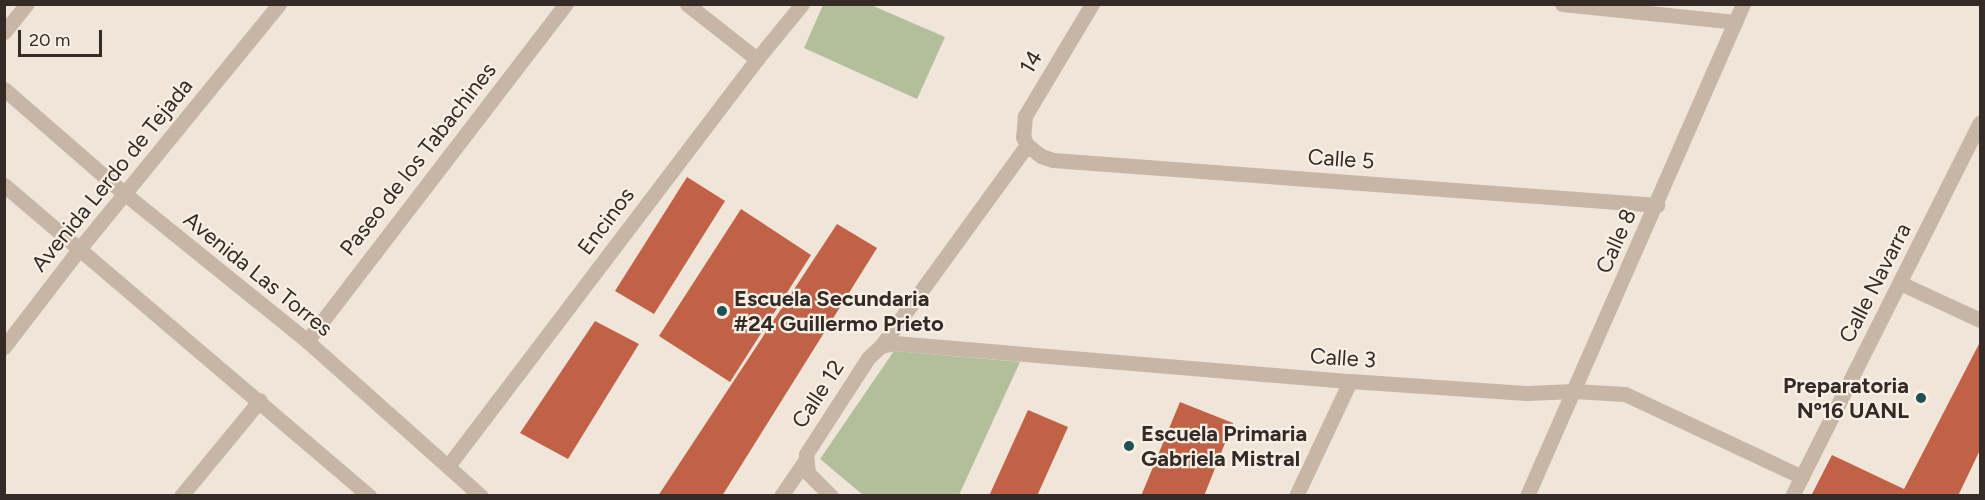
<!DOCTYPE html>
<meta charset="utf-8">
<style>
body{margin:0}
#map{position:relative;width:1985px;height:500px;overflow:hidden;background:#f0e5d9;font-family:Figtree,sans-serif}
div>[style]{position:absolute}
.green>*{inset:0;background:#b3be9a}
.building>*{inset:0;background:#c16247}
.pedestrian>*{height:15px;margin:-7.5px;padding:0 7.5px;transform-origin:7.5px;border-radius:7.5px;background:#c7b5a6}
.minor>*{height:15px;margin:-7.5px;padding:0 7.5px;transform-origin:7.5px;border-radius:7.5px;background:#c7b5a6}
.tertiary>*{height:15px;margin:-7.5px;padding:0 7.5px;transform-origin:7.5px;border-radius:7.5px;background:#c7b5a6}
.dots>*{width:16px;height:16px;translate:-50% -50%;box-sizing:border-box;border:3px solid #f8efe5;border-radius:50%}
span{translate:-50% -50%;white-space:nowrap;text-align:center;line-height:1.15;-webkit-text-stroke:4.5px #f8efe5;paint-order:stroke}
.street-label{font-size:22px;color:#342b27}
.poi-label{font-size:22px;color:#342b27;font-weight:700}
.left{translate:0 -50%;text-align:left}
.right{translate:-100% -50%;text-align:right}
.frame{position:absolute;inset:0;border:6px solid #342b27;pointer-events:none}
.scale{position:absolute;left:18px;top:30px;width:84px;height:27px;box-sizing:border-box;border:3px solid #342b27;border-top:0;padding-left:8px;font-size:18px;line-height:21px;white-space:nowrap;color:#342b27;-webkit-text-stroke:4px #f8efe5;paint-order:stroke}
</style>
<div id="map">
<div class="green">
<div style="clip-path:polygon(823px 5px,871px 5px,945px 37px,917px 99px,804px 48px)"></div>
<div style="clip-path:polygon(894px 351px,1020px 362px,959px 495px,863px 495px,820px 459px)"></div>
</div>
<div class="building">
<div style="clip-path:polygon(687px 177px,725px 201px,654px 314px,615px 291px)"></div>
<div style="clip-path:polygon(741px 209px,811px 255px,730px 382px,659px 336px)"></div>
<div style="clip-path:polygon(837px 224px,877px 248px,722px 496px,658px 496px)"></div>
<div style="clip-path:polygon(595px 321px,639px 344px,568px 459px,520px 433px)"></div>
<div style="clip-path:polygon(1980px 342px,1980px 450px,1958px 496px,1811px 496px,1832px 455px,1904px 489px)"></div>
<div style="clip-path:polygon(1180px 402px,1233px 423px,1204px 496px,1141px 496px)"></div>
<div style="clip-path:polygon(1028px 410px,1068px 427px,1037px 496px,989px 496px)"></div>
</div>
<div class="pedestrian">
<div style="left:881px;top:346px;width:248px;rotate:-54deg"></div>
<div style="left:781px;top:496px;width:42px;rotate:-55.6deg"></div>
</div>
<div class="minor">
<div style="left:687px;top:4px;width:89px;rotate:38.2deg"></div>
<div style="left:1092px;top:4px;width:131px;rotate:120.9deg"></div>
<div style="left:1025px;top:116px;width:21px;rotate:95deg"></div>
<div style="left:1023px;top:137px;width:9px;rotate:63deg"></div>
<div style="left:1027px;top:145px;width:18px;rotate:38deg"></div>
<div style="left:1041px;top:156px;width:13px;rotate:18deg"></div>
<div style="left:1053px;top:160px;width:606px;rotate:4.26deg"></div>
<div style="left:1562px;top:4px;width:174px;rotate:5.9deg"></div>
<div style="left:4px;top:32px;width:36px;rotate:-51deg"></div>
<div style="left:1900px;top:283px;width:88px;rotate:24.8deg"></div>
<div style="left:307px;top:341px;width:425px;rotate:-52.5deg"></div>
<div style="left:448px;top:466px;width:511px;rotate:-52.79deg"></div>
<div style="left:757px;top:59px;width:71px;rotate:-50.7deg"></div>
<div style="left:181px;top:496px;width:124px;rotate:-50.5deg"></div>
<div style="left:831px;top:496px;width:33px;rotate:-135deg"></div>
<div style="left:808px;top:473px;width:19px;rotate:-96deg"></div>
<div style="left:806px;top:454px;width:114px;rotate:-57.1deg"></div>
<div style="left:868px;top:358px;width:18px;rotate:-43deg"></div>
<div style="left:881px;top:346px;width:13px;rotate:-13deg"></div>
<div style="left:894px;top:343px;width:458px;rotate:4.8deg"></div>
<div style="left:1350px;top:381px;width:177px;rotate:3.9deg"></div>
<div style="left:1527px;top:393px;width:47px;rotate:-2.4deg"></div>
<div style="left:1574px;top:391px;width:51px;rotate:3.4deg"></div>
<div style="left:1625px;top:394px;width:195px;rotate:25.1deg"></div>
<div style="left:1296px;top:496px;width:127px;rotate:-64.8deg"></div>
<div style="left:1527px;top:496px;width:537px;rotate:-66.3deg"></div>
<div style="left:1792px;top:496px;width:418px;rotate:-63.3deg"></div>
</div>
<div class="tertiary">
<div style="left:4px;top:89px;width:160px;rotate:41deg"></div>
<div style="left:125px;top:194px;width:234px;rotate:38.9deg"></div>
<div style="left:307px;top:341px;width:233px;rotate:41.7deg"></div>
<div style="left:4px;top:185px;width:480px;rotate:40.4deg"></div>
<div style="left:4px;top:347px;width:125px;rotate:-52.5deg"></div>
<div style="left:80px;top:248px;width:315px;rotate:-50.8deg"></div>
</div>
<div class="dots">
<div style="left:722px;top:311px;background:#1e5153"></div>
<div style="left:1921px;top:398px;background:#1e5153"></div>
<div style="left:1129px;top:446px;background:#1e5153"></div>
</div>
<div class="street-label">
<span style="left:1031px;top:62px;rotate:-59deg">14</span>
<span style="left:418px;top:159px;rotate:-52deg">Paseo de los Tabachines</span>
<span style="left:1341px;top:159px;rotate:4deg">Calle 5</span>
<span style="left:112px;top:175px;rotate:-51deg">Avenida Lerdo de Tejada</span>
<span style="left:606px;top:221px;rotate:-53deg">Encinos</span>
<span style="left:1616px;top:241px;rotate:-66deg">Calle 8</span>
<span style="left:258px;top:274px;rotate:39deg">Avenida Las Torres</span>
<span style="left:1875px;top:283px;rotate:-63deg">Calle Navarra</span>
<span style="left:1343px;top:358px;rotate:4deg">Calle 3</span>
<span style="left:818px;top:394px;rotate:-57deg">Calle 12</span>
</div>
<div class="poi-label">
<span class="left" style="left:734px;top:311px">Escuela Secundaria<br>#24 Guillermo Prieto</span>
<span class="right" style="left:1909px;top:398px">Preparatoria<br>Nº16 UANL</span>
<span class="left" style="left:1141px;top:446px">Escuela Primaria<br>Gabriela Mistral</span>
</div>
<div class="frame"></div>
<div class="scale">20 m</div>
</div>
